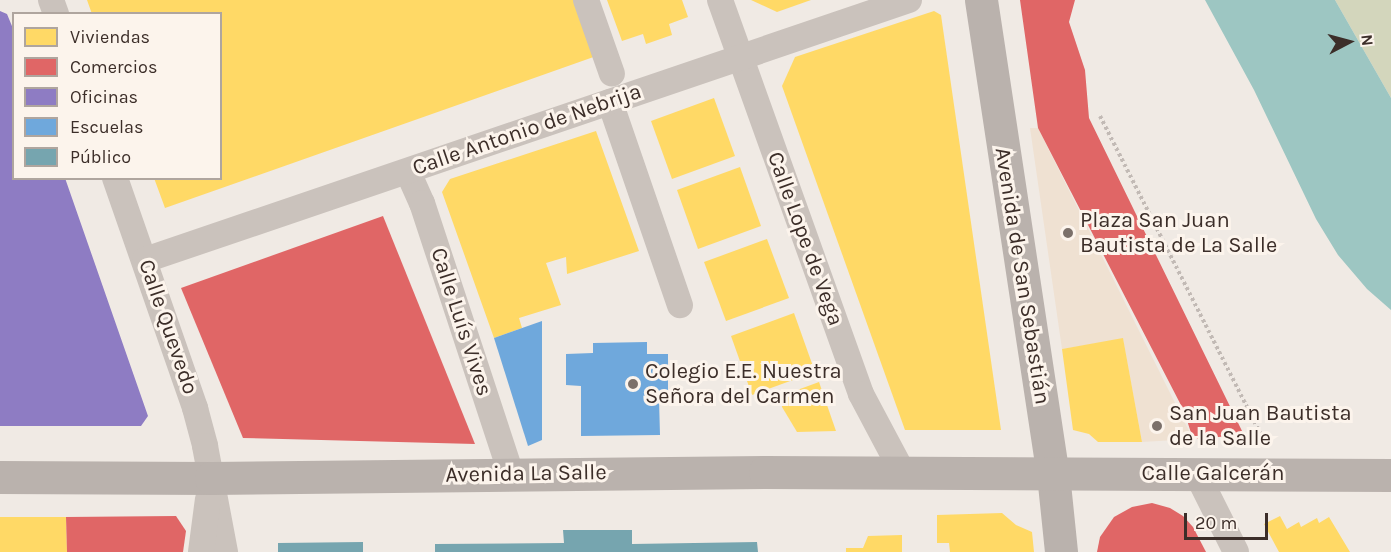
<!DOCTYPE html>
<meta charset="utf-8">
<style>
body{margin:0}
#map{position:relative;width:1391px;height:552px;overflow:hidden;background:#f0eae4;font-family:Karla,sans-serif}
div>[style]{position:absolute}
.green>*{inset:0;background:#d3d6bc}
.plaza>*{inset:0;background:#efe1d2}
.water>*{inset:0;background:#9dc6c2}
.homes>*{inset:0;background:#ffd966}
.shops>*{inset:0;background:#e06666}
.offices>*{inset:0;background:#8e7cc3}
.schools>*{inset:0;background:#6fa8dc}
.public>*{inset:0;background:#76a5af}
.path>*{height:4px;margin-top:-2px;transform-origin:0;background:repeating-linear-gradient(90deg,#c2bab5 0 3px,transparent 0 6px)}
.street>*{height:26px;margin:-13px;padding:0 13px;transform-origin:13px;border-radius:13px;background:#cac2bc}
.secondary>*{height:33px;margin:-16.5px;padding:0 16.5px;transform-origin:16.5px;border-radius:16.5px;background:#bab2ad}
.dots>*{width:16px;height:16px;translate:-50% -50%;box-sizing:border-box;border:3px solid #fcf4ec;border-radius:50%}
span{translate:-50% -50%;white-space:nowrap;text-align:center;line-height:1.15;-webkit-text-stroke:6px #fcf4ec;paint-order:stroke}
.street-label{font-size:22px;color:#3c2e29}
.poi-label{font-size:22px;color:#3c2e29}
.left{translate:0 -50%;text-align:left}
.legend{position:absolute;left:12px;top:12px;width:210px;height:168px;box-sizing:border-box;background:#fcf4ec;border:2px solid #afa59e;margin:0;padding:8px 10px;list-style:none;font-size:18px;color:#3c2e29}
.legend li{display:flex;align-items:center;gap:12px;height:30px}
.legend b{width:30px;border:2px solid #afa59e}
.north{position:absolute;left:1319px;top:12px;width:60px;height:60px;-webkit-text-stroke:4px #fcf4ec;paint-order:stroke;rotate:84deg;font-size:16px;font-weight:700;line-height:24px;text-align:center;color:#3c2e29}
.north::after{content:'';display:block;margin:auto;width:21px;height:27px;background:#3c2e29;clip-path:polygon(50% 0,100% 100%,50% 72%,0 100%)}
.scale{position:absolute;left:1184px;top:513px;width:84px;height:27px;box-sizing:border-box;border:3px solid #3c2e29;border-top:0;padding-left:8px;font-size:18px;line-height:21px;white-space:nowrap;color:#3c2e29;-webkit-text-stroke:4px #fcf4ec;paint-order:stroke}
</style>
<div id="map">
<div class="green">
<div style="clip-path:polygon(1335px 0,1391px 0,1391px 98px)"></div>
</div>
<div class="plaza">
<div style="clip-path:polygon(1030px 128px,1038px 128px,1193px 439px,1142px 442px,1123px 339px,1062px 349px)"></div>
</div>
<div class="water">
<div style="clip-path:polygon(1205px 0,1335px 0,1391px 98px,1391px 310px,1367px 289px,1338px 255px,1316px 219px,1254px 90px)"></div>
</div>
<div class="homes">
<div style="clip-path:polygon(87px 0,582px 0,602px 54px,165px 208px,154px 178px,220px 178px,220px 14px,92px 14px)"></div>
<div style="clip-path:polygon(607px 0,682px 0,688px 17px,669px 24px,672px 35px,646px 44px,643px 34px,622px 41px)"></div>
<div style="clip-path:polygon(751px 0,811px 0,777px 12px)"></div>
<div style="clip-path:polygon(934px 11px,941px 15px,1001px 430px,905px 430px,782px 86px,795px 57px)"></div>
<div style="clip-path:polygon(714px 98px,735px 156px,672px 179px,651px 121px)"></div>
<div style="clip-path:polygon(596px 131px,639px 251px,567px 274px,566px 257px,546px 263px,561px 305px,519px 318px,522px 328px,494px 338px,442px 192px,450px 179px)"></div>
<div style="clip-path:polygon(740px 167px,761px 226px,698px 249px,677px 190px)"></div>
<div style="clip-path:polygon(767px 239px,789px 298px,726px 321px,704px 262px)"></div>
<div style="clip-path:polygon(794px 313px,815px 372px,752px 395px,731px 336px)"></div>
<div style="clip-path:polygon(1123px 338px,1142px 442px,1098px 442px,1089px 434px,1073px 430px,1062px 349px)"></div>
<div style="clip-path:polygon(819px 382px,836px 431px,797px 432px,782px 407px,781px 396px)"></div>
<div style="clip-path:polygon(1002px 513px,1016px 525px,1032px 532px,1034px 552px,950px 552px,949px 543px,937px 543px,937px 515px)"></div>
<div style="clip-path:polygon(1280px 516px,1287px 529px,1299px 522px,1301px 527px,1317px 518px,1319px 523px,1329px 517px,1350px 552px,1279px 552px,1264px 524px)"></div>
<div style="clip-path:polygon(0 517px,66px 517px,67px 552px,0 552px)"></div>
<div style="clip-path:polygon(902px 535px,902px 552px,846px 552px,846px 548px,863px 548px,868px 536px)"></div>
</div>
<div class="shops">
<div style="clip-path:polygon(1020px 0,1075px 0,1069px 22px,1085px 70px,1089px 118px,1244px 435px,1193px 439px,1184px 411px,1038px 128px)"></div>
<div style="clip-path:polygon(383px 216px,475px 444px,243px 438px,181px 288px)"></div>
<div style="clip-path:polygon(1152px 503px,1170px 508px,1183px 516px,1193px 527px,1206px 552px,1097px 552px,1100px 537px,1114px 517px,1132px 507px)"></div>
<div style="clip-path:polygon(176px 516px,186px 531px,183px 552px,67px 552px,66px 517px)"></div>
</div>
<div class="offices">
<div style="clip-path:polygon(0 11px,7px 14px,14px 31px,14px 178px,65px 178px,148px 416px,141px 426px,0 426px)"></div>
</div>
<div class="schools">
<div style="clip-path:polygon(542px 321px,542px 440px,528px 446px,494px 338px)"></div>
<div style="clip-path:polygon(647px 342px,647px 354px,668px 354px,668px 399px,659px 399px,660px 435px,581px 436px,581px 386px,566px 385px,566px 354px,593px 353px,593px 343px)"></div>
</div>
<div class="public">
<div style="clip-path:polygon(563px 530px,632px 530px,632px 544px,757px 542px,758px 552px,435px 552px,435px 544px,564px 543px)"></div>
<div style="clip-path:polygon(363px 542px,363px 552px,278px 552px,278px 543px)"></div>
</div>
<div class="path">
<div style="left:1100px;top:116px;width:368px;rotate:63.2deg"></div>
</div>
<div class="street">
<div style="left:51px;top:0;width:15px;rotate:70deg"></div>
<div style="left:586px;top:0;width:78px;rotate:70.6deg"></div>
<div style="left:720px;top:0;width:418px;rotate:70.3deg"></div>
<div style="left:861px;top:394px;width:89px;rotate:62deg"></div>
<div style="left:610px;top:102px;width:215px;rotate:71deg"></div>
<div style="left:408px;top:172px;width:34px;rotate:66deg"></div>
<div style="left:422px;top:203px;width:285px;rotate:71.8deg"></div>
<div style="left:115px;top:178px;width:244px;rotate:70.8deg"></div>
<div style="left:195px;top:408px;width:39px;rotate:75deg"></div>
<div style="left:205px;top:446px;width:108px;rotate:79.3deg"></div>
<div style="left:145px;top:260px;width:807px;rotate:-18.79deg"></div>
<div style="left:1197px;top:474px;width:87px;rotate:63.4deg"></div>
<div style="left:201px;top:552px;width:53px;rotate:-82.5deg"></div>
</div>
<div class="secondary">
<div style="left:981px;top:0;width:479px;rotate:81.4deg"></div>
<div style="left:1053px;top:474px;width:78px;rotate:84.1deg"></div>
<div style="left:0;top:477px;width:211px;rotate:0.3deg"></div>
<div style="left:211px;top:478px;width:554px;rotate:-0.62deg"></div>
<div style="left:765px;top:472px;width:626px;rotate:0.27deg"></div>
</div>
<div class="dots">
<div style="left:1068px;top:233px;background:#7b706a"></div>
<div style="left:633px;top:384px;background:#7b706a"></div>
<div style="left:1157px;top:426px;background:#7b706a"></div>
</div>
<div class="street-label">
<span style="left:527px;top:130px;rotate:-19deg">Calle Antonio de Nebrija</span>
<span style="left:805px;top:239px;rotate:70deg">Calle Lope de Vega</span>
<span style="left:1022px;top:276px;rotate:81deg">Avenida de San Sebastián</span>
<span style="left:461px;top:322px;rotate:72deg">Calle Luís Vives</span>
<span style="left:168px;top:327px;rotate:71deg">Calle Quevedo</span>
<span style="left:526px;top:474px;rotate:-1deg">Avenida La Salle</span>
<span style="left:1213px;top:474px">Calle Galcerán</span>
</div>
<div class="poi-label">
<span class="left" style="left:1080px;top:233px">Plaza San Juan<br>Bautista de La Salle</span>
<span class="left" style="left:645px;top:384px">Colegio E.E. Nuestra<br>Señora del Carmen</span>
<span class="left" style="left:1169px;top:426px">San Juan Bautista<br>de la Salle</span>
</div>
<ul class="legend">
<li><b style="height:16px;background:#ffd966"></b>Viviendas</li>
<li><b style="height:16px;background:#e06666"></b>Comercios</li>
<li><b style="height:16px;background:#8e7cc3"></b>Oficinas</li>
<li><b style="height:16px;background:#6fa8dc"></b>Escuelas</li>
<li><b style="height:16px;background:#76a5af"></b>Público</li>
</ul>
<div class="north">N</div>
<div class="scale">20 m</div>
</div>
